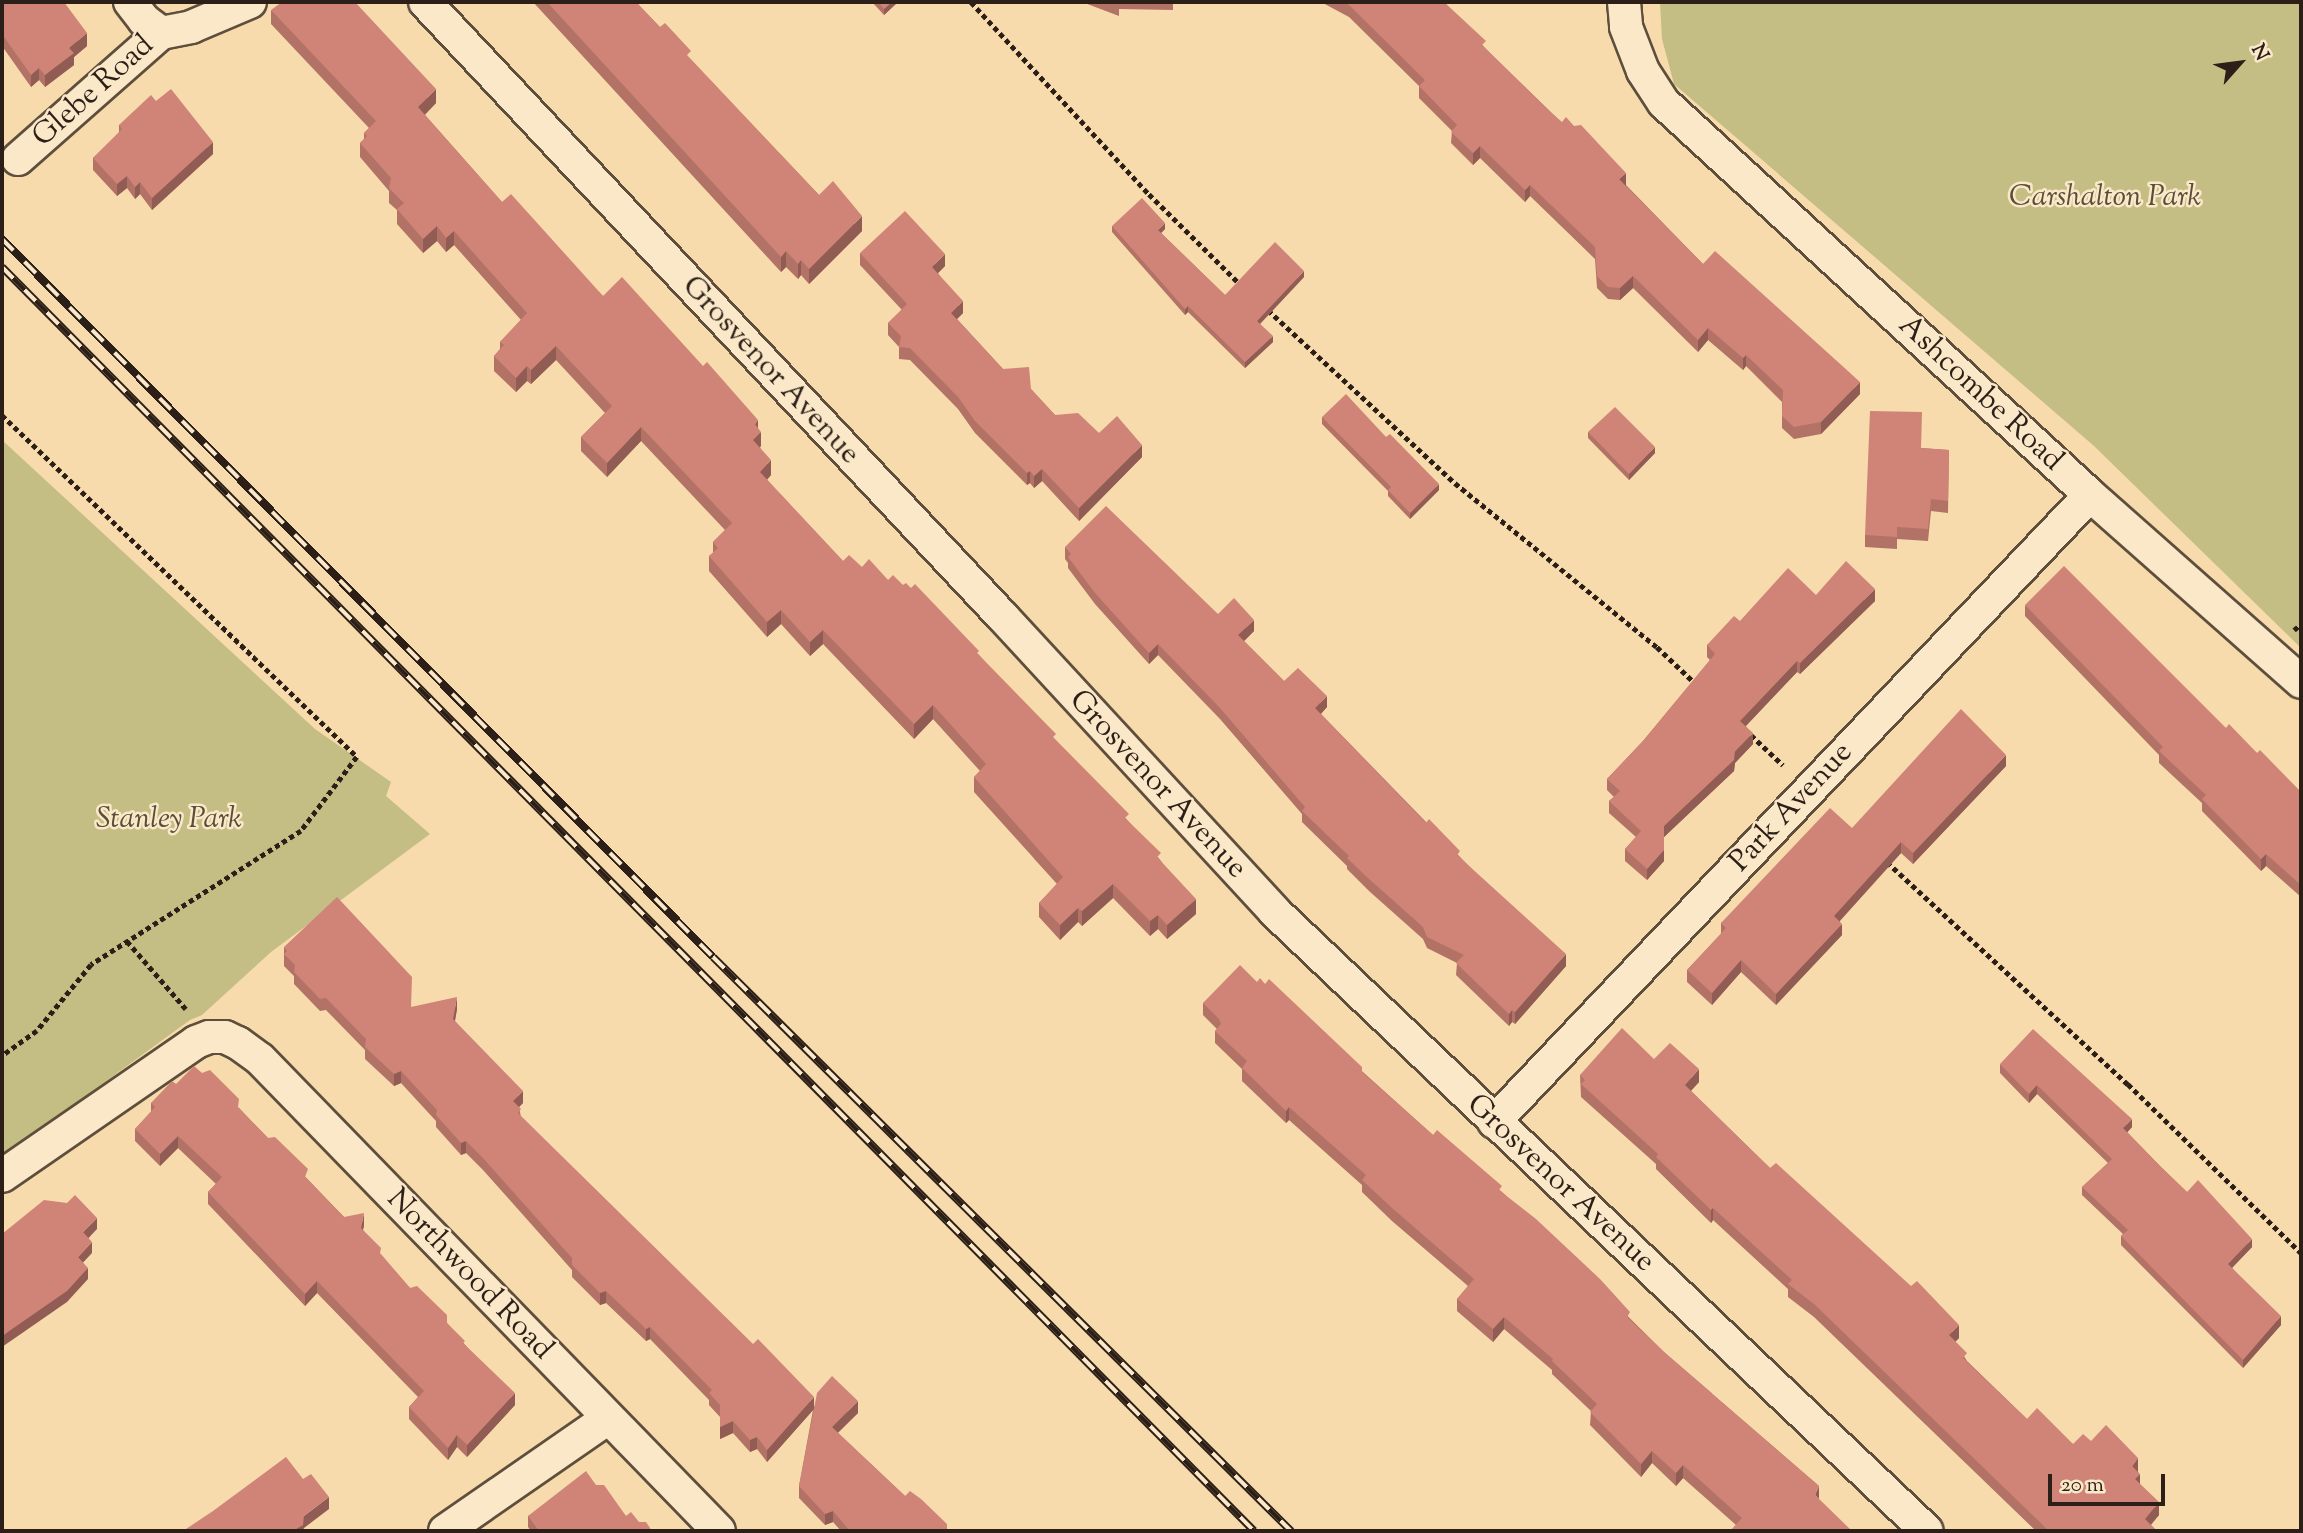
<!DOCTYPE html>
<style>
body{margin:0}
#map{position:relative;width:2303px;height:1533px;overflow:hidden;background:#f7dbac;font-family:"Sorts Mill Goudy",serif}
div>[style]{position:absolute}
.green>*{inset:0;background:#c4be84}
.path>*{height:4.5px;margin-top:-2.25px;transform-origin:0;background:repeating-linear-gradient(90deg,#2b1f17 0 5px,transparent 0 8.5px)}
.roads{filter:drop-shadow(2px 0 #5e4e3c) drop-shadow(-2px 0 #5e4e3c) drop-shadow(0 2px #5e4e3c) drop-shadow(0 -2px #5e4e3c)}
.minor>*{height:32px;margin:-16px;padding:0 16px;transform-origin:16px;border-radius:16px;background:#fae8c9}
.rail>*{height:8px;margin-top:-4px;transform-origin:0;background:repeating-linear-gradient(90deg,#fae8c9 0 16px,#2b1f17 0 32px);box-sizing:border-box;border-block:2px solid #2b1f17}
.wall>*{inset:0;background:#b27266}
.shaded-wall>*{inset:0;background:#915c53}
.building>*{inset:0;background:#cf8477}
span{translate:-50% -50%;white-space:nowrap;text-align:center;line-height:1.15;-webkit-text-stroke:5px #fae8c9;paint-order:stroke}
.street-label{font-size:30px;color:#2b1f17}
.park-label{font-size:30px;color:#594f38;font-style:italic}
.frame{position:absolute;inset:0;border:4px solid #2b1f17;pointer-events:none}
.north{position:absolute;left:2205px;top:28px;width:70px;height:70px;-webkit-text-stroke:5px #fae8c9;paint-order:stroke;rotate:62deg;font-size:19px;font-weight:700;line-height:28px;text-align:center;color:#2b1f17}
.north::after{content:'';display:block;margin:auto;width:24px;height:32px;background:#2b1f17;clip-path:polygon(50% 0,100% 100%,50% 72%,0 100%)}
.scale{position:absolute;left:2048px;top:1474px;width:117px;height:32px;box-sizing:border-box;border:4px solid #2b1f17;border-top:0;padding-left:9px;font-size:21px;line-height:24px;white-space:nowrap;color:#2b1f17;-webkit-text-stroke:5px #fae8c9;paint-order:stroke}
</style>
<div id="map">
<div class="green">
<div style="clip-path:polygon(1660px 2px,2301px 2px,2301px 648px,2094px 446px,1674px 84px,1662px 39px)"></div>
<div style="clip-path:polygon(2px 440px,315px 729px,391px 782px,386px 796px,430px 834px,271px 952px,202px 1015px,190px 1020px,2px 1157px)"></div>
</div>
<div class="path">
<div style="left:971px;top:2px;width:262px;rotate:47.2deg"></div>
<div style="left:1149px;top:194px;width:129px;rotate:44.7deg"></div>
<div style="left:1268px;top:310px;width:255px;rotate:42.8deg"></div>
<div style="left:1455px;top:483px;width:260px;rotate:39.1deg"></div>
<div style="left:1657px;top:647px;width:54px;rotate:43.5deg"></div>
<div style="left:2px;top:415px;width:493px;rotate:43.9deg"></div>
<div style="left:357px;top:757px;width:93px;rotate:127.1deg"></div>
<div style="left:301px;top:831px;width:249px;rotate:147.5deg"></div>
<div style="left:91px;top:965px;width:85px;rotate:129.3deg"></div>
<div style="left:37px;top:1031px;width:43px;rotate:144.5deg"></div>
<div style="left:2294px;top:630px;width:9px;rotate:-41deg"></div>
<div style="left:1751px;top:735px;width:44px;rotate:43.2deg"></div>
<div style="left:1887px;top:862px;width:328px;rotate:42.7deg"></div>
<div style="left:2128px;top:1084px;width:242px;rotate:44.3deg"></div>
<div style="left:127px;top:941px;width:90px;rotate:49.1deg"></div>
</div>
<div class="roads">
<div class="minor">
<div style="left:130px;top:2px;width:23px;rotate:52deg"></div>
<div style="left:144px;top:20px;width:21px;rotate:37deg"></div>
<div style="left:425px;top:2px;width:844px;rotate:46.78deg"></div>
<div style="left:1003px;top:617px;width:400px;rotate:47.3deg"></div>
<div style="left:1274px;top:911px;width:900px;rotate:43.52deg"></div>
<div style="left:1624px;top:2px;width:25px;rotate:85deg"></div>
<div style="left:1626px;top:27px;width:47px;rotate:68.9deg"></div>
<div style="left:1643px;top:71px;width:38px;rotate:57deg"></div>
<div style="left:1664px;top:103px;width:579px;rotate:42.62deg"></div>
<div style="left:2090px;top:495px;width:282px;rotate:41.5deg"></div>
<div style="left:18px;top:159px;width:191px;rotate:-41.4deg"></div>
<div style="left:161px;top:33px;width:31px;rotate:-11deg"></div>
<div style="left:191px;top:27px;width:64px;rotate:-23deg"></div>
<div style="left:1494px;top:1122px;width:865px;rotate:-46.45deg"></div>
<div style="left:2px;top:1176px;width:236px;rotate:-34.6deg"></div>
<div style="left:196px;top:1042px;width:14px;rotate:-21deg"></div>
<div style="left:209px;top:1037px;width:16px"></div>
<div style="left:225px;top:1037px;width:14px;rotate:25deg"></div>
<div style="left:238px;top:1043px;width:27px;rotate:36deg"></div>
<div style="left:260px;top:1059px;width:658px;rotate:45.8deg"></div>
<div style="left:445px;top:1531px;width:197px;rotate:-34.7deg"></div>
</div>
</div>
<div class="rail">
<div style="left:2px;top:239px;width:1010px;rotate:45.28deg"></div>
<div style="left:713px;top:957px;width:815px;rotate:44.8deg"></div>
<div style="left:2px;top:267px;width:1779px;rotate:45.27deg"></div>
</div>
<div class="wall">
<div style="clip-path:polygon(2px 2px,87px 46px,74px 57px,74px 65px,45px 87px,39px 80px,31px 87px,2px 46px)"></div>
<div style="clip-path:polygon(533px 2px,636px 2px,819px 195px,862px 231px,809px 284px,801px 275px,798px 279px,786px 267px,781px 272px)"></div>
<div style="clip-path:polygon(872px 2px,898px 2px,884px 15px)"></div>
<div style="clip-path:polygon(1082px 2px,1173px 2px,1173px 10px,1119px 9px,1119px 16px)"></div>
<div style="clip-path:polygon(1321px 2px,1444px 2px,1486px 49px,1626px 185px,1703px 264px,1860px 394px,1821px 434px,1794px 439px,1782px 428px,1782px 402px,1746px 366px,1743px 370px,1708px 340px,1698px 352px,1633px 288px,1620px 300px,1608px 299px,1597px 288px,1595px 259px,1530px 196px,1525px 202px,1480px 158px,1473px 165px,1451px 143px,1452px 131px,1419px 98px,1419px 86px,1349px 17px)"></div>
<div style="clip-path:polygon(271px 10px,436px 103px,425px 115px,502px 202px,603px 296px,758px 429px,761px 446px,760px 447px,771px 475px,767px 480px,843px 561px,862px 567px,888px 580px,903px 585px,979px 655px,1129px 822px,1161px 861px,1196px 914px,1167px 939px,1158px 929px,1150px 936px,1113px 898px,1082px 926px,1078px 922px,1060px 940px,1039px 917px,1039px 903px,1057px 884px,974px 792px,974px 777px,980px 771px,933px 719px,914px 739px,823px 644px,810px 656px,781px 624px,767px 637px,709px 571px,709px 556px,713px 553px,713px 542px,725px 530px,641px 441px,607px 477px,581px 451px,581px 437px,605px 413px,556px 360px,531px 384px,527px 381px,516px 392px,494px 371px,494px 356px,500px 349px,500px 342px,521px 320px,454px 245px,446px 252px,437px 241px,423px 253px,397px 224px,397px 210px,389px 203px,389px 191px,360px 157px,360px 143px,364px 139px,364px 133px,369px 128px,271px 24px)"></div>
<div style="clip-path:polygon(156px 101px,213px 154px,152px 210px,140px 194px,135px 199px,127px 188px,117px 196px,93px 170px,93px 158px,119px 133px,119px 125px)"></div>
<div style="clip-path:polygon(1112px 226px,1165px 229px,1161px 233px,1225px 295px,1304px 277px,1260px 324px,1273px 342px,1245px 368px,1188px 312px,1185px 315px,1112px 232px)"></div>
<div style="clip-path:polygon(860px 253px,945px 266px,938px 273px,963px 313px,957px 319px,1003px 369px,1031px 389px,1055px 415px,1099px 433px,1142px 457px,1079px 521px,1042px 481px,1034px 488px,1030px 483px,1027px 485px,975px 433px,958px 409px,910px 360px,899px 359px,899px 347px,888px 335px,888px 323px,902px 310px,860px 265px)"></div>
<div style="clip-path:polygon(1322px 417px,1386px 437px,1439px 490px,1410px 519px,1388px 496px,1388px 491px,1322px 424px)"></div>
<div style="clip-path:polygon(1588px 432px,1655px 453px,1629px 480px,1588px 438px)"></div>
<div style="clip-path:polygon(1921px 448px,1949px 450px,1948px 513px,1931px 511px,1928px 541px,1897px 539px,1897px 549px,1865px 547px,1865px 535px)"></div>
<div style="clip-path:polygon(1065px 547px,1218px 614px,1254px 631px,1244px 641px,1284px 681px,1327px 707px,1321px 714px,1566px 966px,1515px 1024px,1512px 1022px,1509px 1026px,1456px 975px,1457px 963px,1427px 948px,1423px 939px,1369px 891px,1347px 869px,1347px 866px,1302px 822px,1302px 814px,1220px 719px,1158px 655px,1149px 664px,1095px 604px,1068px 568px,1068px 563px,1065px 559px)"></div>
<div style="clip-path:polygon(1816px 595px,1875px 601px,1800px 674px,1797px 672px,1746px 726px,1753px 744px,1735px 763px,1734px 771px,1664px 837px,1664px 861px,1647px 880px,1625px 861px,1625px 849px,1636px 837px,1609px 813px,1609px 801px,1614px 797px,1607px 790px,1607px 779px,1643px 741px,1710px 660px,1707px 657px,1707px 645px,1740px 621px)"></div>
<div style="clip-path:polygon(2025px 605px,2226px 728px,2257px 753px,2301px 792px,2301px 897px,2266px 866px,2261px 871px,2202px 811px,2202px 803px,2159px 763px,2159px 755px,2025px 616px)"></div>
<div style="clip-path:polygon(2006px 766px,1913px 864px,1901px 853px,1840px 921px,1842px 935px,1776px 1005px,1741px 972px,1712px 1005px,1687px 982px,1687px 970px,1721px 934px,1721px 923px,1852px 828px)"></div>
<div style="clip-path:polygon(284px 947px,412px 1007px,457px 1009px,455px 1021px,523px 1103px,519px 1107px,521px 1117px,814px 1406px,858px 1413px,838px 1433px,905px 1496px,949px 1531px,841px 1531px,833px 1522px,825px 1525px,799px 1498px,799px 1486px,813px 1410px,767px 1462px,757px 1449px,750px 1452px,733px 1433px,720px 1439px,720px 1417px,709px 1405px,709px 1400px,650px 1339px,646px 1341px,606px 1303px,600px 1305px,572px 1277px,572px 1270px,483px 1170px,466px 1153px,461px 1155px,436px 1127px,436px 1121px,401px 1083px,394px 1086px,365px 1059px,365px 1050px,326px 1010px,320px 1011px,294px 984px,294px 976px,284px 966px)"></div>
<div style="clip-path:polygon(1257px 982px,1265px 984px,1433px 1135px,1502px 1192px,1664px 1352px,1819px 1486px,1736px 1525px,1683px 1478px,1676px 1486px,1652px 1463px,1641px 1477px,1590px 1425px,1591px 1411px,1552px 1374px,1552px 1370px,1504px 1329px,1493px 1342px,1457px 1311px,1457px 1299px,1468px 1286px,1392px 1221px,1362px 1192px,1362px 1185px,1289px 1120px,1286px 1123px,1242px 1081px,1242px 1069px,1215px 1043px,1215px 1031px,1217px 1029px,1203px 1015px,1203px 1003px)"></div>
<div style="clip-path:polygon(1654px 1059px,1699px 1082px,1691px 1091px,1770px 1168px,1959px 1338px,1955px 1342px,1967px 1361px,2027px 1419px,2073px 1444px,2091px 1441px,2138px 1471px,2140px 1484px,2159px 1515px,2151px 1525px,2157px 1531px,2036px 1531px,1814px 1317px,1788px 1297px,1788px 1289px,1713px 1220px,1711px 1223px,1656px 1169px,1656px 1164px,1581px 1097px,1580px 1075px)"></div>
<div style="clip-path:polygon(2000px 1064px,2132px 1127px,2127px 1132px,2161px 1167px,2187px 1192px,2252px 1247px,2232px 1268px,2281px 1325px,2243px 1368px,2121px 1245px,2121px 1236px,2123px 1234px,2082px 1195px,2082px 1187px,2108px 1163px,2037px 1094px,2029px 1103px,2000px 1073px)"></div>
<div style="clip-path:polygon(176px 1084px,239px 1108px,344px 1217px,364px 1225px,363px 1230px,381px 1255px,410px 1288px,447px 1323px,515px 1405px,467px 1457px,457px 1447px,448px 1460px,409px 1419px,409px 1407px,418px 1397px,317px 1293px,305px 1306px,208px 1204px,208px 1192px,216px 1184px,178px 1148px,160px 1166px,135px 1141px,135px 1129px,151px 1112px,151px 1103px)"></div>
<div style="clip-path:polygon(596px 1485px,626px 1516px,639px 1522px,652px 1531px,531px 1531px,528px 1527px,528px 1516px)"></div>
</div>
<div class="shaded-wall">
<div style="clip-path:polygon(892px 2px,898px 2px,884px 15px,884px 9px)"></div>
<div style="clip-path:polygon(87px 33px,87px 46px,74px 57px,74px 65px,45px 87px,45px 75px,69px 48px)"></div>
<div style="clip-path:polygon(39px 68px,39px 80px,31px 87px,31px 75px)"></div>
<div style="clip-path:polygon(436px 89px,436px 103px,418px 121px,418px 107px)"></div>
<div style="clip-path:polygon(213px 142px,213px 154px,152px 210px,152px 198px)"></div>
<div style="clip-path:polygon(1480px 146px,1480px 158px,1473px 165px,1473px 153px)"></div>
<div style="clip-path:polygon(1626px 173px,1626px 185px,1619px 191px,1619px 179px)"></div>
<div style="clip-path:polygon(127px 176px,127px 188px,117px 196px,117px 184px)"></div>
<div style="clip-path:polygon(140px 182px,140px 194px,135px 199px,135px 187px)"></div>
<div style="clip-path:polygon(1530px 185px,1530px 196px,1525px 202px,1525px 190px)"></div>
<div style="clip-path:polygon(862px 216px,862px 231px,809px 284px,809px 269px)"></div>
<div style="clip-path:polygon(1165px 223px,1165px 229px,1158px 236px,1158px 230px)"></div>
<div style="clip-path:polygon(437px 226px,437px 241px,423px 253px,423px 239px)"></div>
<div style="clip-path:polygon(454px 231px,454px 245px,446px 252px,446px 238px)"></div>
<div style="clip-path:polygon(786px 251px,786px 267px,781px 272px,781px 257px)"></div>
<div style="clip-path:polygon(945px 254px,945px 266px,932px 279px,932px 267px)"></div>
<div style="clip-path:polygon(801px 260px,801px 275px,798px 279px,798px 264px)"></div>
<div style="clip-path:polygon(1304px 271px,1304px 277px,1257px 327px,1257px 321px)"></div>
<div style="clip-path:polygon(1633px 276px,1633px 288px,1620px 300px,1620px 288px)"></div>
<div style="clip-path:polygon(963px 301px,963px 313px,951px 325px,951px 313px)"></div>
<div style="clip-path:polygon(1188px 306px,1188px 312px,1185px 315px,1185px 309px)"></div>
<div style="clip-path:polygon(1708px 328px,1708px 340px,1698px 352px,1698px 340px)"></div>
<div style="clip-path:polygon(1273px 336px,1273px 342px,1245px 368px,1245px 362px)"></div>
<div style="clip-path:polygon(556px 346px,556px 360px,531px 384px,531px 370px)"></div>
<div style="clip-path:polygon(1746px 355px,1746px 366px,1743px 370px,1743px 358px)"></div>
<div style="clip-path:polygon(527px 366px,527px 381px,516px 392px,516px 378px)"></div>
<div style="clip-path:polygon(1860px 382px,1860px 394px,1821px 434px,1821px 422px)"></div>
<div style="clip-path:polygon(758px 420px,758px 434px,761px 432px,761px 446px,753px 454px,753px 440px,755px 424px)"></div>
<div style="clip-path:polygon(641px 427px,641px 441px,607px 477px,607px 463px)"></div>
<div style="clip-path:polygon(1142px 445px,1142px 457px,1079px 521px,1079px 508px)"></div>
<div style="clip-path:polygon(1655px 447px,1655px 453px,1629px 480px,1629px 474px)"></div>
<div style="clip-path:polygon(771px 460px,771px 475px,760px 487px,760px 472px)"></div>
<div style="clip-path:polygon(1042px 469px,1042px 481px,1034px 488px,1034px 476px)"></div>
<div style="clip-path:polygon(1030px 471px,1030px 483px,1027px 485px,1027px 473px)"></div>
<div style="clip-path:polygon(1439px 484px,1439px 490px,1410px 519px,1410px 513px)"></div>
<div style="clip-path:polygon(1875px 589px,1875px 601px,1800px 674px,1800px 663px)"></div>
<div style="clip-path:polygon(781px 610px,781px 624px,767px 637px,767px 622px)"></div>
<div style="clip-path:polygon(1254px 620px,1254px 631px,1238px 647px,1238px 635px)"></div>
<div style="clip-path:polygon(823px 630px,823px 644px,810px 656px,810px 642px)"></div>
<div style="clip-path:polygon(1158px 644px,1158px 655px,1149px 664px,1149px 653px)"></div>
<div style="clip-path:polygon(1797px 661px,1797px 672px,1740px 732px,1740px 721px)"></div>
<div style="clip-path:polygon(1327px 696px,1327px 707px,1315px 720px,1315px 708px)"></div>
<div style="clip-path:polygon(933px 705px,933px 719px,914px 739px,914px 724px)"></div>
<div style="clip-path:polygon(1753px 733px,1753px 744px,1735px 763px,1734px 771px,1664px 837px,1664px 826px)"></div>
<div style="clip-path:polygon(2006px 755px,2006px 766px,1913px 864px,1913px 853px)"></div>
<div style="clip-path:polygon(1901px 842px,1901px 853px,1834px 927px,1834px 916px)"></div>
<div style="clip-path:polygon(1664px 850px,1664px 861px,1647px 880px,1647px 869px)"></div>
<div style="clip-path:polygon(2266px 854px,2266px 866px,2261px 871px,2261px 859px)"></div>
<div style="clip-path:polygon(1113px 884px,1113px 898px,1082px 926px,1082px 911px)"></div>
<div style="clip-path:polygon(1196px 899px,1196px 914px,1167px 939px,1167px 925px)"></div>
<div style="clip-path:polygon(1078px 908px,1078px 922px,1060px 940px,1060px 925px)"></div>
<div style="clip-path:polygon(1158px 915px,1158px 929px,1150px 936px,1150px 921px)"></div>
<div style="clip-path:polygon(1842px 924px,1842px 935px,1776px 1005px,1776px 994px)"></div>
<div style="clip-path:polygon(1566px 954px,1566px 966px,1515px 1024px,1515px 1012px)"></div>
<div style="clip-path:polygon(1741px 960px,1741px 972px,1712px 1005px,1712px 993px)"></div>
<div style="clip-path:polygon(457px 997px,457px 1009px,453px 1031px,453px 1019px)"></div>
<div style="clip-path:polygon(1512px 1010px,1512px 1022px,1509px 1026px,1509px 1014px)"></div>
<div style="clip-path:polygon(1699px 1069px,1699px 1082px,1685px 1097px,1685px 1085px)"></div>
<div style="clip-path:polygon(401px 1071px,401px 1083px,394px 1086px,394px 1074px)"></div>
<div style="clip-path:polygon(2037px 1085px,2037px 1094px,2029px 1103px,2029px 1094px)"></div>
<div style="clip-path:polygon(523px 1091px,523px 1103px,513px 1113px,513px 1101px)"></div>
<div style="clip-path:polygon(1289px 1107px,1289px 1120px,1286px 1123px,1286px 1111px)"></div>
<div style="clip-path:polygon(2132px 1119px,2132px 1127px,2123px 1137px,2123px 1128px)"></div>
<div style="clip-path:polygon(178px 1136px,178px 1148px,160px 1166px,160px 1154px)"></div>
<div style="clip-path:polygon(466px 1141px,466px 1153px,461px 1155px,461px 1143px)"></div>
<div style="clip-path:polygon(1713px 1208px,1713px 1220px,1711px 1223px,1711px 1210px)"></div>
<div style="clip-path:polygon(364px 1213px,364px 1225px,361px 1240px,361px 1228px)"></div>
<div style="clip-path:polygon(97px 1218px,97px 1229px,83px 1244px,83px 1232px)"></div>
<div style="clip-path:polygon(2252px 1239px,2252px 1247px,2228px 1272px,2228px 1264px)"></div>
<div style="clip-path:polygon(92px 1242px,92px 1253px,78px 1268px,78px 1257px)"></div>
<div style="clip-path:polygon(88px 1268px,88px 1279px,67px 1302px,2px 1347px,2px 1336px)"></div>
<div style="clip-path:polygon(317px 1281px,317px 1293px,305px 1306px,305px 1294px)"></div>
<div style="clip-path:polygon(606px 1291px,606px 1303px,600px 1305px,600px 1293px)"></div>
<div style="clip-path:polygon(2281px 1316px,2281px 1325px,2243px 1368px,2243px 1360px)"></div>
<div style="clip-path:polygon(1504px 1317px,1504px 1329px,1493px 1342px,1493px 1329px)"></div>
<div style="clip-path:polygon(1959px 1325px,1959px 1338px,1949px 1348px,1949px 1335px)"></div>
<div style="clip-path:polygon(650px 1327px,650px 1339px,646px 1341px,646px 1329px)"></div>
<div style="clip-path:polygon(515px 1393px,515px 1405px,467px 1457px,467px 1445px)"></div>
<div style="clip-path:polygon(814px 1397px,814px 1409px,767px 1462px,767px 1450px)"></div>
<div style="clip-path:polygon(858px 1401px,858px 1413px,832px 1438px,832px 1427px)"></div>
<div style="clip-path:polygon(733px 1421px,733px 1433px,720px 1439px,720px 1427px)"></div>
<div style="clip-path:polygon(457px 1435px,457px 1447px,448px 1460px,448px 1448px)"></div>
<div style="clip-path:polygon(757px 1437px,757px 1449px,750px 1452px,750px 1440px)"></div>
<div style="clip-path:polygon(1652px 1451px,1652px 1463px,1641px 1477px,1641px 1464px)"></div>
<div style="clip-path:polygon(2138px 1458px,2138px 1471px,2132px 1479px,2132px 1466px)"></div>
<div style="clip-path:polygon(1683px 1465px,1683px 1478px,1676px 1486px,1676px 1473px)"></div>
<div style="clip-path:polygon(2140px 1474px,2140px 1487px,2135px 1479px)"></div>
<div style="clip-path:polygon(1819px 1486px,1819px 1499px,1815px 1495px)"></div>
<div style="clip-path:polygon(329px 1497px,329px 1509px,304px 1528px,303px 1531px,293px 1531px,304px 1516px)"></div>
<div style="clip-path:polygon(2159px 1502px,2159px 1515px,2145px 1531px,2145px 1519px)"></div>
<div style="clip-path:polygon(833px 1511px,833px 1522px,825px 1525px,825px 1514px)"></div>
</div>
<div class="building">
<div style="clip-path:polygon(2px 2px,64px 2px,87px 33px,69px 48px,74px 53px,45px 75px,39px 68px,31px 75px,2px 34px)"></div>
<div style="clip-path:polygon(282px 2px,355px 2px,436px 89px,418px 107px,502px 202px,511px 194px,603px 296px,622px 277px,703px 366px,707px 362px,758px 420px,755px 424px,761px 432px,753px 440px,771px 460px,760px 472px,843px 561px,849px 555px,862px 567px,869px 559px,888px 580px,893px 575px,903px 585px,906px 583px,911px 588px,915px 584px,979px 651px,977px 653px,1056px 734px,1053px 737px,1129px 814px,1125px 818px,1161px 853px,1157px 857px,1196px 899px,1167px 925px,1158px 915px,1150px 921px,1113px 884px,1082px 911px,1078px 908px,1060px 925px,1039px 903px,1063px 877px,974px 777px,986px 764px,933px 705px,914px 724px,823px 630px,810px 642px,781px 610px,767px 622px,709px 556px,718px 548px,713px 542px,732px 523px,641px 427px,607px 463px,581px 437px,612px 406px,556px 346px,531px 370px,527px 366px,516px 378px,494px 356px,504px 345px,500px 342px,527px 313px,454px 231px,446px 238px,437px 226px,423px 239px,397px 209px,404px 203px,389px 188px,391px 178px,360px 143px,367px 136px,364px 133px,376px 121px,271px 10px)"></div>
<div style="clip-path:polygon(547px 2px,636px 2px,660px 27px,665px 23px,691px 51px,687px 55px,819px 195px,833px 181px,862px 216px,809px 269px,801px 260px,798px 264px,786px 251px,781px 257px)"></div>
<div style="clip-path:polygon(878px 2px,892px 2px,884px 9px)"></div>
<div style="clip-path:polygon(1343px 2px,1444px 2px,1486px 41px,1482px 45px,1547px 109px,1562px 122px,1566px 117px,1574px 126px,1581px 125px,1626px 173px,1619px 179px,1703px 264px,1715px 251px,1860px 382px,1821px 422px,1794px 427px,1782px 416px,1783px 390px,1746px 355px,1743px 358px,1708px 328px,1698px 340px,1633px 276px,1620px 288px,1608px 287px,1597px 276px,1595px 247px,1530px 185px,1525px 190px,1480px 146px,1473px 153px,1451px 132px,1457px 125px,1419px 86px,1425px 80px,1349px 5px)"></div>
<div style="clip-path:polygon(171px 89px,213px 142px,152px 198px,140px 182px,135px 187px,127px 176px,117px 184px,93px 158px,122px 129px,119px 125px,151px 95px,156px 101px)"></div>
<div style="clip-path:polygon(1142px 198px,1165px 223px,1158px 230px,1225px 295px,1275px 242px,1304px 271px,1257px 321px,1273px 336px,1245px 362px,1188px 306px,1185px 309px,1112px 226px)"></div>
<div style="clip-path:polygon(905px 211px,945px 254px,932px 267px,963px 301px,951px 313px,1003px 369px,1029px 367px,1031px 389px,1055px 415px,1078px 413px,1099px 433px,1117px 416px,1142px 445px,1079px 508px,1042px 469px,1034px 476px,1030px 471px,1027px 473px,975px 421px,958px 397px,910px 348px,899px 347px,901px 336px,888px 323px,907px 304px,860px 253px)"></div>
<div style="clip-path:polygon(1346px 394px,1386px 437px,1390px 434px,1439px 484px,1410px 513px,1388px 490px,1391px 487px,1322px 417px)"></div>
<div style="clip-path:polygon(1615px 407px,1655px 447px,1629px 474px,1588px 432px)"></div>
<div style="clip-path:polygon(1870px 411px,1922px 412px,1921px 448px,1949px 450px,1948px 501px,1931px 499px,1928px 529px,1897px 527px,1897px 537px,1865px 535px)"></div>
<div style="clip-path:polygon(1106px 506px,1218px 614px,1234px 598px,1254px 620px,1238px 635px,1284px 681px,1298px 668px,1327px 696px,1315px 708px,1426px 823px,1429px 819px,1460px 851px,1457px 855px,1566px 954px,1515px 1012px,1512px 1010px,1509px 1014px,1456px 963px,1464px 955px,1427px 937px,1423px 927px,1369px 879px,1347px 858px,1349px 856px,1302px 811px,1305px 807px,1220px 708px,1158px 644px,1149px 653px,1095px 593px,1068px 557px,1071px 554px,1065px 547px)"></div>
<div style="clip-path:polygon(1846px 561px,1875px 589px,1800px 663px,1797px 661px,1740px 721px,1753px 733px,1735px 751px,1734px 760px,1664px 826px,1664px 850px,1647px 869px,1625px 849px,1641px 831px,1609px 801px,1620px 791px,1607px 779px,1643px 741px,1715px 654px,1707px 645px,1734px 616px,1740px 621px,1788px 568px,1816px 595px)"></div>
<div style="clip-path:polygon(2064px 566px,2226px 728px,2229px 724px,2257px 753px,2260px 750px,2301px 792px,2301px 885px,2266px 854px,2261px 859px,2202px 799px,2206px 795px,2159px 751px,2163px 747px,2025px 605px)"></div>
<div style="clip-path:polygon(1961px 709px,2006px 755px,1913px 853px,1901px 842px,1834px 916px,1842px 924px,1776px 994px,1741px 960px,1712px 993px,1687px 970px,1726px 928px,1721px 923px,1830px 808px,1852px 828px)"></div>
<div style="clip-path:polygon(337px 897px,412px 977px,411px 1007px,457px 997px,453px 1019px,523px 1091px,513px 1101px,521px 1109px,518px 1113px,753px 1344px,758px 1339px,814px 1397px,767px 1450px,757px 1437px,750px 1440px,733px 1421px,720px 1427px,720px 1405px,709px 1393px,712px 1390px,650px 1327px,646px 1329px,606px 1291px,600px 1293px,572px 1265px,572px 1258px,483px 1158px,466px 1141px,461px 1143px,436px 1115px,437px 1110px,401px 1071px,394px 1074px,365px 1047px,366px 1039px,326px 998px,320px 999px,294px 972px,295px 965px,284px 954px,287px 951px,284px 947px)"></div>
<div style="clip-path:polygon(1240px 965px,1257px 982px,1260px 978px,1265px 984px,1269px 979px,1362px 1067px,1362px 1072px,1433px 1135px,1437px 1130px,1502px 1186px,1499px 1190px,1536px 1219px,1600px 1279px,1630px 1312px,1627px 1317px,1664px 1352px,1819px 1486px,1815px 1495px,1852px 1531px,1730px 1531px,1742px 1518px,1683px 1465px,1676px 1473px,1652px 1451px,1641px 1464px,1590px 1412px,1597px 1404px,1552px 1361px,1553px 1359px,1504px 1317px,1493px 1329px,1457px 1299px,1474px 1279px,1392px 1208px,1362px 1180px,1366px 1175px,1289px 1107px,1286px 1111px,1242px 1068px,1247px 1061px,1215px 1031px,1221px 1024px,1219px 1019px,1203px 1003px)"></div>
<div style="clip-path:polygon(1622px 1028px,1654px 1059px,1670px 1043px,1699px 1069px,1685px 1085px,1770px 1168px,1776px 1163px,1911px 1286px,1917px 1281px,1959px 1325px,1949px 1335px,1967px 1353px,1963px 1358px,2027px 1419px,2037px 1408px,2073px 1444px,2083px 1434px,2091px 1441px,2106px 1425px,2138px 1458px,2132px 1466px,2140px 1474px,2135px 1479px,2159px 1502px,2145px 1519px,2157px 1531px,2049px 1531px,1814px 1304px,1788px 1284px,1792px 1280px,1713px 1208px,1711px 1210px,1656px 1157px,1658px 1154px,1581px 1084px,1585px 1080px,1580px 1075px)"></div>
<div style="clip-path:polygon(2033px 1029px,2132px 1119px,2123px 1128px,2161px 1167px,2187px 1192px,2198px 1180px,2252px 1239px,2228px 1264px,2281px 1316px,2243px 1360px,2121px 1236px,2128px 1230px,2082px 1187px,2112px 1159px,2037px 1085px,2029px 1094px,2000px 1064px)"></div>
<div style="clip-path:polygon(194px 1066px,202px 1073px,210px 1070px,239px 1099px,238px 1107px,252px 1122px,268px 1138px,275px 1137px,308px 1169px,305px 1177px,344px 1217px,364px 1213px,361px 1228px,381px 1248px,380px 1253px,410px 1288px,417px 1286px,447px 1315px,447px 1323px,465px 1341px,463px 1343px,515px 1393px,467px 1445px,457px 1435px,448px 1448px,409px 1407px,424px 1391px,317px 1281px,305px 1294px,208px 1192px,222px 1177px,178px 1136px,160px 1154px,135px 1129px,155px 1107px,151px 1103px,172px 1081px,176px 1084px)"></div>
<div style="clip-path:polygon(75px 1195px,97px 1218px,83px 1232px,92px 1242px,78px 1257px,88px 1268px,67px 1291px,2px 1336px,2px 1234px,44px 1200px,67px 1203px)"></div>
<div style="clip-path:polygon(832px 1376px,858px 1401px,832px 1427px,905px 1496px,910px 1491px,921px 1499px,947px 1524px,947px 1530px,949px 1531px,850px 1531px,833px 1511px,825px 1514px,799px 1486px,817px 1393px)"></div>
<div style="clip-path:polygon(286px 1457px,303px 1479px,311px 1474px,329px 1497px,304px 1516px,303px 1525px,293px 1531px,183px 1531px,213px 1511px)"></div>
<div style="clip-path:polygon(586px 1471px,596px 1485px,604px 1485px,626px 1516px,631px 1512px,639px 1522px,646px 1522px,652px 1531px,539px 1531px,528px 1516px)"></div>
</div>
<div class="street-label">
<span style="left:94px;top:92px;rotate:-42deg">Glebe Road</span>
<span style="left:770px;top:371px;rotate:47deg">Grosvenor Avenue</span>
<span style="left:1980px;top:394px;rotate:43deg">Ashcombe Road</span>
<span style="left:1157px;top:785px;rotate:47deg">Grosvenor Avenue</span>
<span style="left:1792px;top:808px;rotate:-47deg">Park Avenue</span>
<span style="left:1560px;top:1184px;rotate:43deg">Grosvenor Avenue</span>
<span style="left:469px;top:1275px;rotate:46deg">Northwood Road</span>
</div>
<div class="park-label">
<span style="left:2105px;top:198px">Carshalton Park</span>
<span style="left:169px;top:820px">Stanley Park</span>
</div>
<div class="frame"></div>
<div class="north">N</div>
<div class="scale">20 m</div>
</div>
